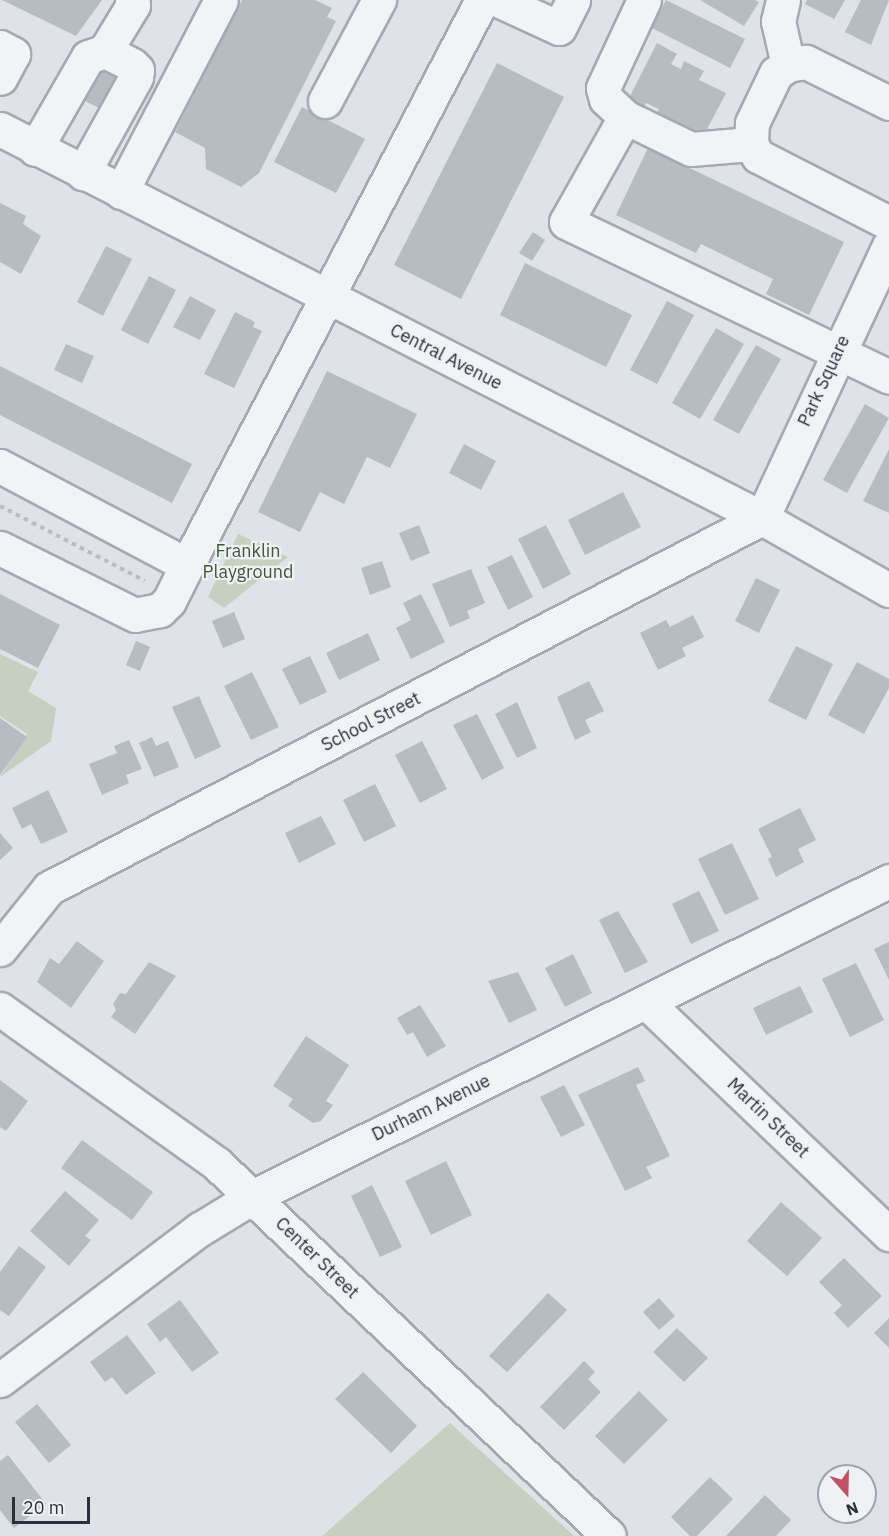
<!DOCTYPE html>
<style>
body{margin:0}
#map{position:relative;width:889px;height:1536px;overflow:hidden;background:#dfe2e7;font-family:"IBM Plex Sans",sans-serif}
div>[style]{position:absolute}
.green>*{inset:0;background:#c5d0c1}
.building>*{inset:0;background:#b7bcc3}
.path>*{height:4px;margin-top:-2px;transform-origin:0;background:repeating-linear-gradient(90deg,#babdc2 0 4.5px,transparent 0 9px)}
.roads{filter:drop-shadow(2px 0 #a5a9b0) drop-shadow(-2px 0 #a5a9b0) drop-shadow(0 2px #a5a9b0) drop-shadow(0 -2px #a5a9b0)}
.minor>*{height:33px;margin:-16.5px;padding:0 16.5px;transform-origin:16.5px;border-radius:16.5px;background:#f2f3f6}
span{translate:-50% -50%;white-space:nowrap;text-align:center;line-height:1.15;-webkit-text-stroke:4.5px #eff1f5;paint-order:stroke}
.street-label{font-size:18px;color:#2a313c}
.park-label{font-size:18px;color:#3f5739}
.north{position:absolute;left:817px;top:1464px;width:60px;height:60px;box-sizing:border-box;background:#eff1f5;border:2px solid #a0a4ab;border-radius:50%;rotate:160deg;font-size:16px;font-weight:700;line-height:24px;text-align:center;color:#2a313c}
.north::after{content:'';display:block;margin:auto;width:21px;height:27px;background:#bf5165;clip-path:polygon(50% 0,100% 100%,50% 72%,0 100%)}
.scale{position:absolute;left:12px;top:1497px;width:78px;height:27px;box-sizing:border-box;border:3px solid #2a313c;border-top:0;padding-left:8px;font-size:18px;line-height:21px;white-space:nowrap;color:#2a313c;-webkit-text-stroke:4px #eff1f5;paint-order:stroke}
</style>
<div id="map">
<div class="green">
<div style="clip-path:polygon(238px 534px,288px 557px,224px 608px,208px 597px)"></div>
<div style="clip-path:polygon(0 654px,38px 672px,28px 691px,56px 708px,51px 741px,0 777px,27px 734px,0 716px)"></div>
<div style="clip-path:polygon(450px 1423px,574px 1536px,322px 1536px)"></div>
</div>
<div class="building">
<div style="clip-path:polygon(2px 0,102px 0,76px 36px)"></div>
<div style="clip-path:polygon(242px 0,315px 0,332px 8px,327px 17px,336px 21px,259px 173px,241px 187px,206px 169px,205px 148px,175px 132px)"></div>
<div style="clip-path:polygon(666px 0,745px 39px,730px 68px,652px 28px)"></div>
<div style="clip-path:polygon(700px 0,755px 0,759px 2px,744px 26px)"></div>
<div style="clip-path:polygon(807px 0,845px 0,834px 19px,805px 4px)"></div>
<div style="clip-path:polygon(861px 0,889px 0,871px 45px,845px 32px)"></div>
<div style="clip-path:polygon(657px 43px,677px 54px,671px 64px,681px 69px,684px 61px,704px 71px,699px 80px,726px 93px,704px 135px,681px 123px,676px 132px,653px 121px,659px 109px,646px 103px,641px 111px,626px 104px)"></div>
<div style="clip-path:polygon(97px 63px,127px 77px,109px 113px,79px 98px)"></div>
<div style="clip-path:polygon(497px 63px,564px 97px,461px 299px,394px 265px)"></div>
<div style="clip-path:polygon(302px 107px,365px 139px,336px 193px,274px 162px)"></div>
<div style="clip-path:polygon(648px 148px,844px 242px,809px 315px,766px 294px,773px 279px,701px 244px,696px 253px,616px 215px)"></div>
<div style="clip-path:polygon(0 203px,26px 216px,23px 224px,41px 236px,21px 274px,0 262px)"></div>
<div style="clip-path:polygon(533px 232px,545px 240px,532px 261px,519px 253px)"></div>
<div style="clip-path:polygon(106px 246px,132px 259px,103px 316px,77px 302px)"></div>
<div style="clip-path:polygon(525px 263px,632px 315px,606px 367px,500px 315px)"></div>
<div style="clip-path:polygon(149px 276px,176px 290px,148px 344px,121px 330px)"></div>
<div style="clip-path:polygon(190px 296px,216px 310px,200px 340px,173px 327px)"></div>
<div style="clip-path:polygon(667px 301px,694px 315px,657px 384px,630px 370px)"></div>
<div style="clip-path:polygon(235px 312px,255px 322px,253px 327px,262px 331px,234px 388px,204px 374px)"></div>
<div style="clip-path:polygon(716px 328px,744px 344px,700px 419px,672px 403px)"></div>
<div style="clip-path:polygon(66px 344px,94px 356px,82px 383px,54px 370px)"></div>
<div style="clip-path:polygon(756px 345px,781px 359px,739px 434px,713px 420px)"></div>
<div style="clip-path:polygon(0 366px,192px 464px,172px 503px,0 415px)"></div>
<div style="clip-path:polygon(327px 371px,417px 414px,390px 468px,367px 457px,344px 504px,320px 492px,300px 532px,258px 512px)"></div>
<div style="clip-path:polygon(865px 404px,889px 418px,847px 493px,823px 480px)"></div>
<div style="clip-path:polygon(464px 444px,496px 461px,481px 490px,449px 473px)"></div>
<div style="clip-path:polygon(889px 449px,889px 513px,863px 501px)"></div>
<div style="clip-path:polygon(623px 492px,641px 527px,585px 555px,568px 520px)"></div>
<div style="clip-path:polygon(419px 525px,430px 553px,411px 561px,399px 533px)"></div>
<div style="clip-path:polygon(546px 525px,571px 574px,543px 589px,518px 539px)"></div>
<div style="clip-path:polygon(512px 555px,533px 597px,508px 610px,487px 567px)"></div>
<div style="clip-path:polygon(382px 561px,391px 587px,370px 595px,361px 568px)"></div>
<div style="clip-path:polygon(471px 569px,485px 603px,467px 611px,470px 618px,450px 627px,432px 584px)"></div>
<div style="clip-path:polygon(756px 578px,780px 590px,759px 633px,735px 621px)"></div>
<div style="clip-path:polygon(0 594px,60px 625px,38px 668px,0 649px)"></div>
<div style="clip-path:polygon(421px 594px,445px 642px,411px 659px,396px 628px,411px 620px,403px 603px)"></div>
<div style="clip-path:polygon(234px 612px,245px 639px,223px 648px,212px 621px)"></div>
<div style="clip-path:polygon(693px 615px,704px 637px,682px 648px,686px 656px,658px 670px,640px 633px,666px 620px,670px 627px)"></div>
<div style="clip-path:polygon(368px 633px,380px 660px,339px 680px,326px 653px)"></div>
<div style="clip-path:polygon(136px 641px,150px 647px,140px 671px,126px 665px)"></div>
<div style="clip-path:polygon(796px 646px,833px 664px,806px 720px,768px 701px)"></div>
<div style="clip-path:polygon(310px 656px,327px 692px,300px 705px,282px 669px)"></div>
<div style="clip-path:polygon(857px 662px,889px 679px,889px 688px,864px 734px,828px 715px)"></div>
<div style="clip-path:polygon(252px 672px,279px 727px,251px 740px,224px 686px)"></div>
<div style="clip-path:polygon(589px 681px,604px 711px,585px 720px,591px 732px,575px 740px,557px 697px)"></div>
<div style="clip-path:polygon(199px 696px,221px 747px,195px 759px,172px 707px)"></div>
<div style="clip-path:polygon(517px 702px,537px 748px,517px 758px,495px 714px)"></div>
<div style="clip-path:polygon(477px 714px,504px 768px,482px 780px,453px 725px)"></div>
<div style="clip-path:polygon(0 718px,27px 737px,0 775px)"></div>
<div style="clip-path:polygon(152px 737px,156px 746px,168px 741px,179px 767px,154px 777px,139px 743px)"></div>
<div style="clip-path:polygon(129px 740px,142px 769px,126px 775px,129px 783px,102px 795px,89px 764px,117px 753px,114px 746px)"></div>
<div style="clip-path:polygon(422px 741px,447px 789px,420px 803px,395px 755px)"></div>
<div style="clip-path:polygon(375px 784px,396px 826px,364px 842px,343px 800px)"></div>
<div style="clip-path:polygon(48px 790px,68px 832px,41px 844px,31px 824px,22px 829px,12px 808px)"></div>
<div style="clip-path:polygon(800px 808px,816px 840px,798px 849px,804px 862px,776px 877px,768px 859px,772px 857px,758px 829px)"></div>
<div style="clip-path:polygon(321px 816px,336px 844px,299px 863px,285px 833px)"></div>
<div style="clip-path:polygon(0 833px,13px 848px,0 860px)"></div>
<div style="clip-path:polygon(732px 843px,759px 899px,725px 915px,698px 859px)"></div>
<div style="clip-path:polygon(699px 891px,719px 931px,691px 944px,672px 904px)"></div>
<div style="clip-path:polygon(618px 911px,648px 962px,625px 973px,599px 920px)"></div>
<div style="clip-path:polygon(77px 941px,104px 961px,71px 1008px,37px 982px,50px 958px,59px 964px)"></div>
<div style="clip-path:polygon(889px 942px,889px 980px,874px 949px)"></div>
<div style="clip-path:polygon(573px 954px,592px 993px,565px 1007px,545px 968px)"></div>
<div style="clip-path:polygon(149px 962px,176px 976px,135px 1034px,111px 1017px,116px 1010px,113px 1004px,120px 993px,126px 994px)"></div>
<div style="clip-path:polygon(856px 963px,884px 1020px,850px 1037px,822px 979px)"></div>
<div style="clip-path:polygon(518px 972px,537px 1010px,509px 1023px,488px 981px)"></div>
<div style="clip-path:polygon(800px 986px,813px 1012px,766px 1035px,753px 1008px)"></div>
<div style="clip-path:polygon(420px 1005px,446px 1046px,427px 1057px,413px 1032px,407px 1035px,397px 1018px)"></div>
<div style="clip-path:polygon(306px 1036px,349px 1065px,326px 1101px,333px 1105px,321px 1121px,313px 1123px,288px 1106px,293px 1099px,273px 1086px)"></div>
<div style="clip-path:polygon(638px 1067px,645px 1081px,636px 1085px,670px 1156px,646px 1167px,652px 1178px,625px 1191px,578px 1095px)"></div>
<div style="clip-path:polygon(0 1080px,28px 1101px,6px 1131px,0 1127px)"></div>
<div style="clip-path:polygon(564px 1085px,585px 1125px,561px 1137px,540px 1097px)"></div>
<div style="clip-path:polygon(82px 1140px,153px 1192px,132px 1220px,61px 1168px)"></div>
<div style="clip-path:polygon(446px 1161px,472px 1215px,431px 1235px,405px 1181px)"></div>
<div style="clip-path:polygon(372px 1185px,402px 1247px,380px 1257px,351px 1196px)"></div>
<div style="clip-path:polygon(65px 1191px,99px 1220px,85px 1236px,91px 1240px,69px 1266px,30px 1231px)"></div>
<div style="clip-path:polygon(781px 1202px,822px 1238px,787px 1276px,747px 1241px)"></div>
<div style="clip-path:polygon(19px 1246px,46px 1267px,9px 1316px,0 1310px,0 1272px)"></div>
<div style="clip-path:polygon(844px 1258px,882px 1296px,848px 1328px,834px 1313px,842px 1305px,819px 1282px)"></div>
<div style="clip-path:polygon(548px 1293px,567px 1310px,507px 1372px,489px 1356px)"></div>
<div style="clip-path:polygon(659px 1298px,675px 1316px,659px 1330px,643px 1312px)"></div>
<div style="clip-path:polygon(180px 1300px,219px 1353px,192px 1372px,166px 1337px,160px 1342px,147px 1324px)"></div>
<div style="clip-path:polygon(889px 1318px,889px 1348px,874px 1333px)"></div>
<div style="clip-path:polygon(677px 1328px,708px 1358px,684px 1382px,653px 1352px)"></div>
<div style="clip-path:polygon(127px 1335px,156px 1373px,126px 1395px,112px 1377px,105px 1382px,90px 1362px)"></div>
<div style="clip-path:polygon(584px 1361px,595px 1372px,588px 1379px,601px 1392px,564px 1430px,540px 1407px)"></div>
<div style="clip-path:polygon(363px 1372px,417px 1426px,391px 1453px,335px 1399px)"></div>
<div style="clip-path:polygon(639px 1391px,668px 1420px,624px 1464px,595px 1436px)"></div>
<div style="clip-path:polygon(37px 1404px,71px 1445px,49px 1463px,15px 1422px)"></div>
<div style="clip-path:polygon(8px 1455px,46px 1504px,14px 1528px,0 1510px,0 1461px)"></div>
<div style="clip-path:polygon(710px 1477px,733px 1499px,697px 1536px,690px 1536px,671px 1517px)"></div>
<div style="clip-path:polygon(765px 1495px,791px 1520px,776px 1536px,726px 1536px)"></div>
</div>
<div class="path">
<div style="left:0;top:506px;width:163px;rotate:27.3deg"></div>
</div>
<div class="roads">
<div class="minor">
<div style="left:498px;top:0;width:67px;rotate:24.7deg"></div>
<div style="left:559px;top:28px;width:31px;rotate:-63deg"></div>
<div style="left:644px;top:0;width:97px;rotate:115deg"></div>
<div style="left:603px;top:88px;width:11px;rotate:75deg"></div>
<div style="left:606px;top:99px;width:26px;rotate:43deg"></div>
<div style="left:625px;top:117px;width:73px;rotate:25.9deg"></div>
<div style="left:691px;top:149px;width:60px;rotate:-4.8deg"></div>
<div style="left:783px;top:0;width:22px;rotate:103deg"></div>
<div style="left:778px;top:21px;width:45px;rotate:77.2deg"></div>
<div style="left:0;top:47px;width:15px;rotate:28deg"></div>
<div style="left:13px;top:54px;width:27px;rotate:118deg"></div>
<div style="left:105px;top:51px;width:54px;rotate:-58.7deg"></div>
<div style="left:133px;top:5px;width:5px;rotate:-101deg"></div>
<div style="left:325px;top:101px;width:115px;rotate:-61.9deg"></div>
<div style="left:889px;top:103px;width:93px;rotate:-153.7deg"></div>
<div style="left:806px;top:62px;width:18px;rotate:171deg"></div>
<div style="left:788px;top:65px;width:14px;rotate:146deg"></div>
<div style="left:776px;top:73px;width:55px;rotate:115.6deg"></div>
<div style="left:752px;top:123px;width:21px;rotate:93deg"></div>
<div style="left:751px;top:144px;width:14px;rotate:60deg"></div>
<div style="left:758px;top:156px;width:147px;rotate:27.1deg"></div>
<div style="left:625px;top:117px;width:120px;rotate:119.3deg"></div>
<div style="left:566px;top:222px;width:358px;rotate:25.6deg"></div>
<div style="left:0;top:129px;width:856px;rotate:27.04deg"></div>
<div style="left:762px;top:518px;width:146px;rotate:29.6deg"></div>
<div style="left:35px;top:149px;width:106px;rotate:-60.1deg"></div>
<div style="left:88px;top:57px;width:18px;rotate:-19deg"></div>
<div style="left:105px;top:51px;width:30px;rotate:27deg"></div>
<div style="left:132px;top:65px;width:7px;rotate:45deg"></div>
<div style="left:137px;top:70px;width:7px;rotate:98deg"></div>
<div style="left:136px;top:77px;width:110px;rotate:118.9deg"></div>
<div style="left:121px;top:192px;width:216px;rotate:-62.5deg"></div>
<div style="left:0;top:466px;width:212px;rotate:27.9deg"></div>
<div style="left:187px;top:565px;width:40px;rotate:116.6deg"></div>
<div style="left:169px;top:601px;width:13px;rotate:135deg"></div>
<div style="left:160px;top:610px;width:25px;rotate:169deg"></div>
<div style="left:135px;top:615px;width:151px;rotate:-153.6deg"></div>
<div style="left:762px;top:518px;width:300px;rotate:-65deg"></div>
<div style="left:187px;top:565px;width:637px;rotate:-62.43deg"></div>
<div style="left:0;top:949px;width:78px;rotate:-51.2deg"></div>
<div style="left:49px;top:888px;width:803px;rotate:-27.43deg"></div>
<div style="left:646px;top:1002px;width:336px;rotate:43.7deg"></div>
<div style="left:0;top:1009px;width:267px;rotate:35.5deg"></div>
<div style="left:217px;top:1164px;width:540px;rotate:43.5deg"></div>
<div style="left:0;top:1380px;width:251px;rotate:-37.1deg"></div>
<div style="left:200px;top:1229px;width:63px;rotate:-31.4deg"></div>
<div style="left:254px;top:1196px;width:709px;rotate:-26.38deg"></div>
</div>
</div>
<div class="street-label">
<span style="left:446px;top:357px;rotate:27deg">Central Avenue</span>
<span style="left:824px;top:381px;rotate:-65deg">Park Square</span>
<span style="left:371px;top:722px;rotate:-27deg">School Street</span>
<span style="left:431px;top:1108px;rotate:-26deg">Durham Avenue</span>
<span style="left:768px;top:1118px;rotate:44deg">Martin Street</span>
<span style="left:317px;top:1258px;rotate:44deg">Center Street</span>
</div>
<div class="park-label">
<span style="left:248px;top:562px">Franklin<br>Playground</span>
</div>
<div class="north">N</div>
<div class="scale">20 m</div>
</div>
